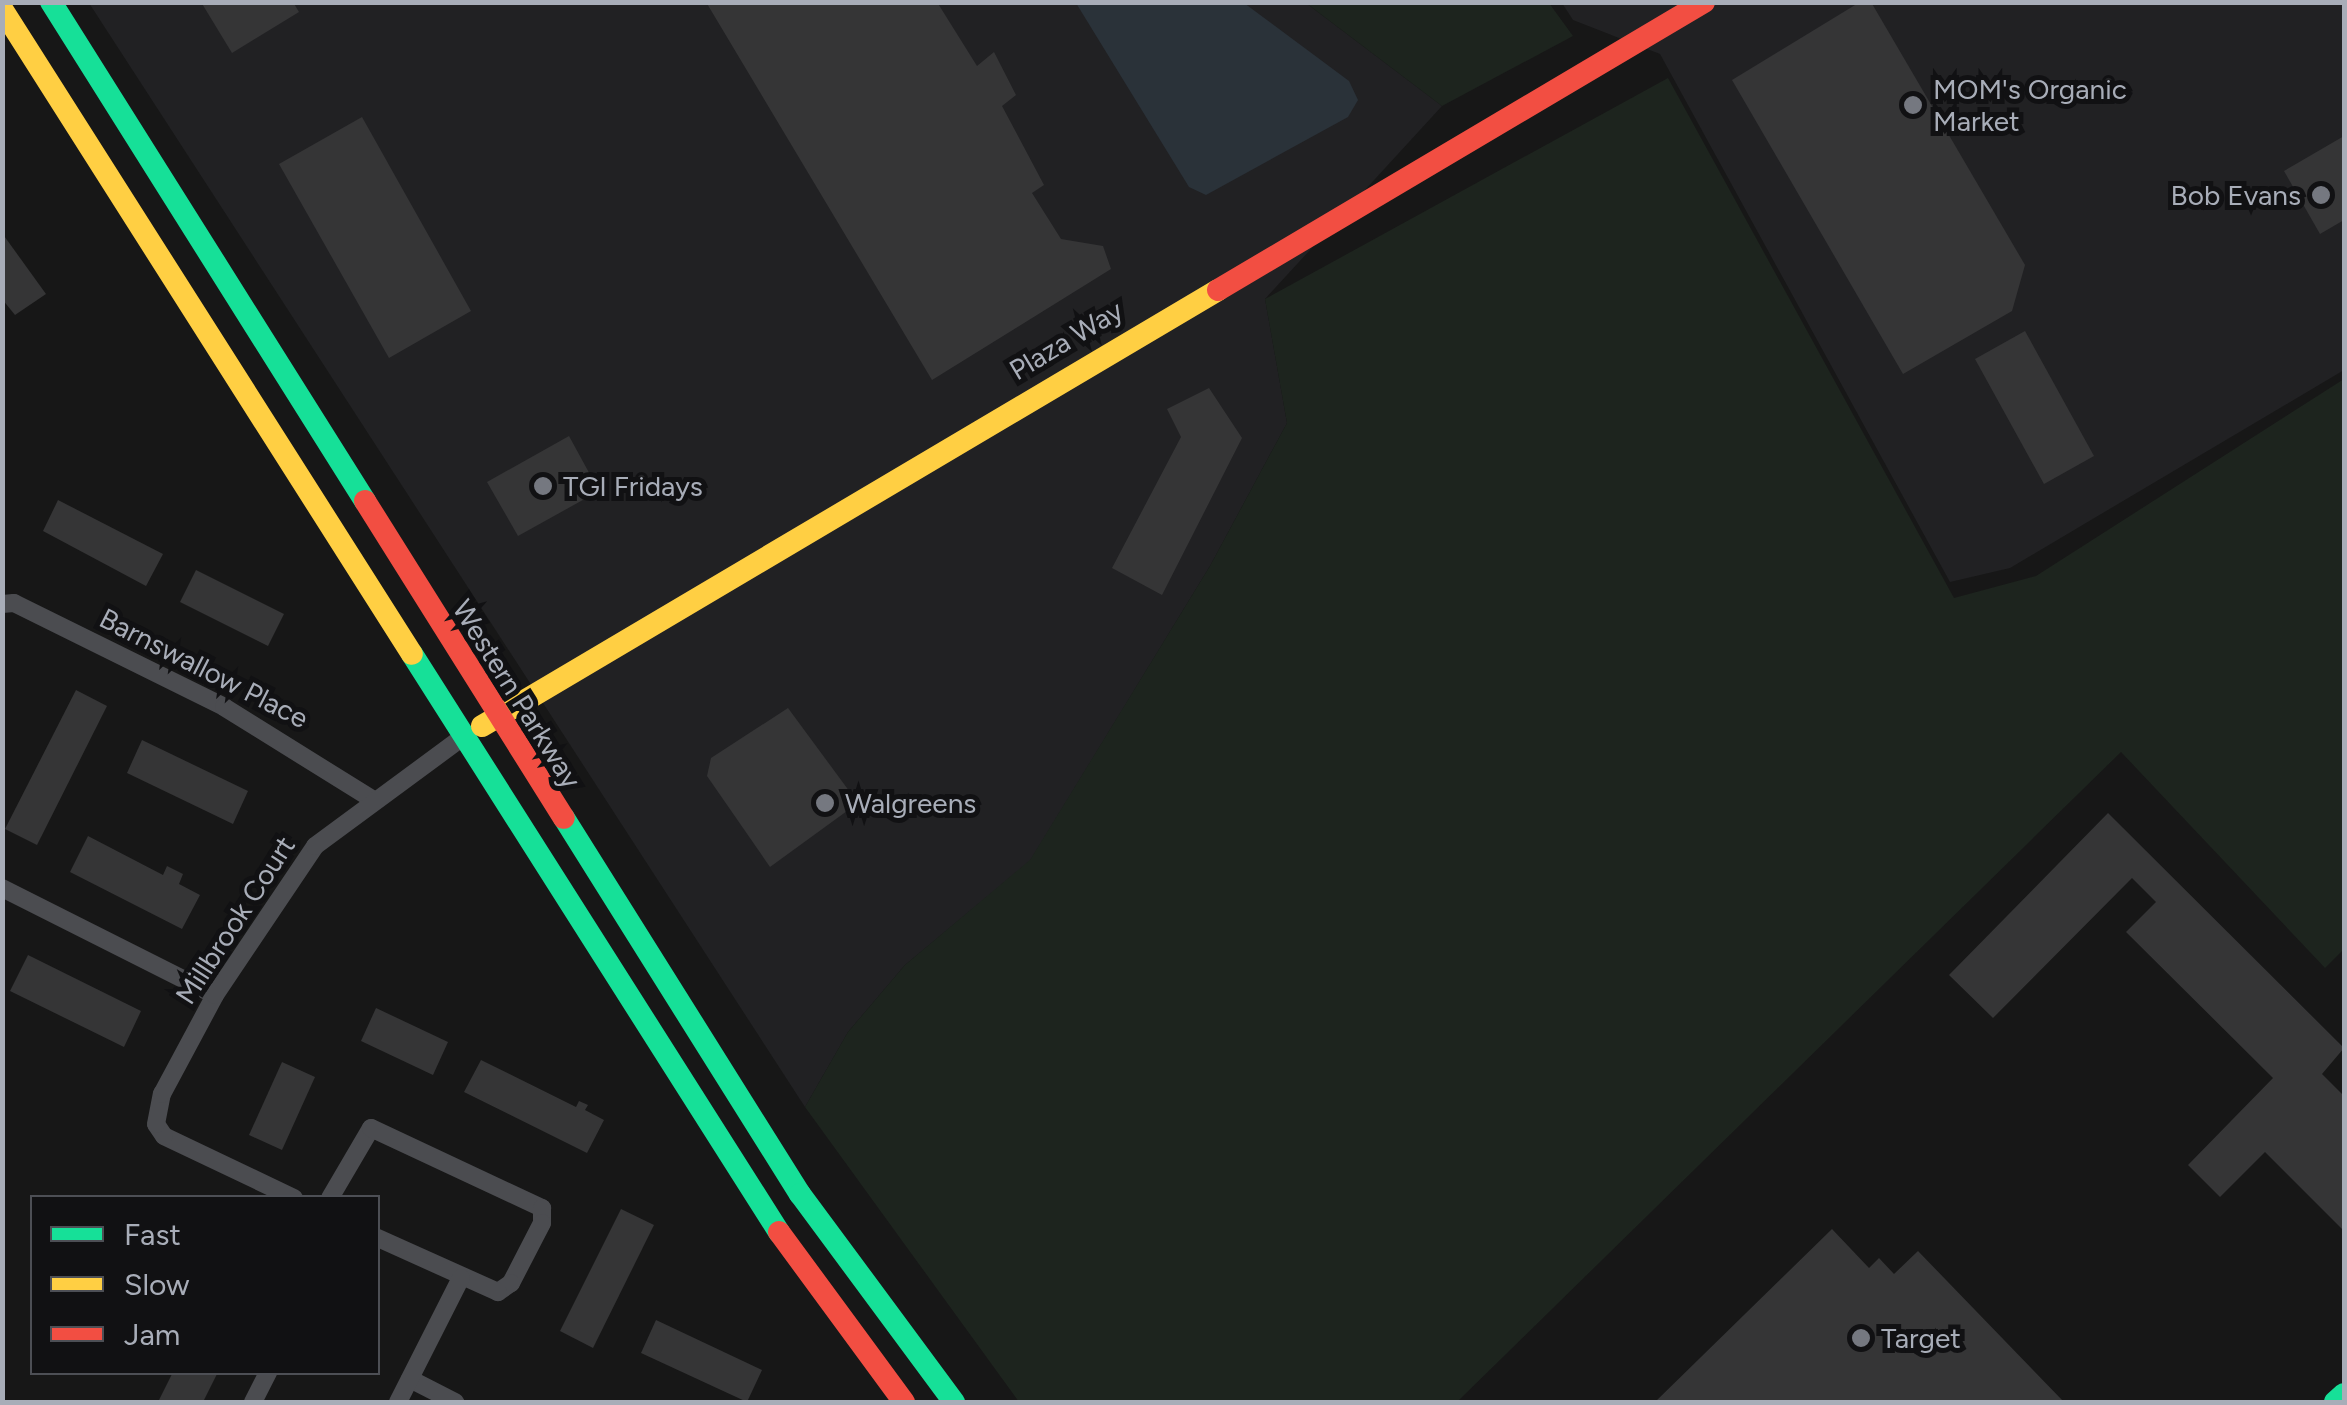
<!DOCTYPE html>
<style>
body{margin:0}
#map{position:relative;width:2347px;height:1405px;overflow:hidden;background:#171717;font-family:Figtree,sans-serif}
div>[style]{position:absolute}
.built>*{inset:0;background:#212123}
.green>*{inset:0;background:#1d241e}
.water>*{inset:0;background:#2a3239}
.building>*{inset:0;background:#353536}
.street>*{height:18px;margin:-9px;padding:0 9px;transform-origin:9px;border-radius:9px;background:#4b4c50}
.fast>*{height:22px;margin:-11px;padding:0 11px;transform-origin:11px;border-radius:11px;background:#16e098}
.slow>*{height:22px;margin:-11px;padding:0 11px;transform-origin:11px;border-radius:11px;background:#ffcf43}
.jam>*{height:22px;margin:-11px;padding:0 11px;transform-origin:11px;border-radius:11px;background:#f24e42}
.dots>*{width:28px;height:28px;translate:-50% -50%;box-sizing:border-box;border:5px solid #111113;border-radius:50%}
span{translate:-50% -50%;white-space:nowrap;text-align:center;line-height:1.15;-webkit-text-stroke:10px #111113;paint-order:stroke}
.poi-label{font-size:28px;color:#a8adb8}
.left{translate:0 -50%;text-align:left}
.right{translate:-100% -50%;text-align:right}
.street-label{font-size:28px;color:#a8adb8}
.frame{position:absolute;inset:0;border:5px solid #a8adb8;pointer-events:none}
.legend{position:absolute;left:30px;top:1195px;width:350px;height:180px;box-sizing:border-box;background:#111113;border:2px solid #4d4f55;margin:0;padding:12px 18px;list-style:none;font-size:30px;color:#a8adb8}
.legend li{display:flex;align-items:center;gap:20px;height:50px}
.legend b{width:50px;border:2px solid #4d4f55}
</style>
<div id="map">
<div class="built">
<div style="clip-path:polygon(89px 3px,1306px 3px,1442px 106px,1265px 299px,1287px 423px,1210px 566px,1030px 861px,905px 965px,848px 1032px,805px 1107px)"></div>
<div style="clip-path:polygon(1562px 3px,2344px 3px,2344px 370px,2010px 568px,1950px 582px,1660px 54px,1573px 20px)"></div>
</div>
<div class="green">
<div style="clip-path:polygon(1306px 3px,1549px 3px,1573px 36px,1442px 106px)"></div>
<div style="clip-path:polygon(1668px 78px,1954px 598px,2036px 576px,2344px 379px,2344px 949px,2325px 968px,2121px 752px,1457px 1402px,1019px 1402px,805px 1107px,848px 1032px,905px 965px,1030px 860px,1210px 566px,1287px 423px,1265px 299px)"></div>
</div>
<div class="water">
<div style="clip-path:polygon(1076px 3px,1244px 3px,1349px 81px,1358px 100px,1348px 117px,1206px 195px,1189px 187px)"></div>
</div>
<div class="building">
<div style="clip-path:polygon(201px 2px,293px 2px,299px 12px,232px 53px)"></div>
<div style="clip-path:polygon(706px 2px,937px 2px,977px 66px,994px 52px,1016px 95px,1002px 106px,1044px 185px,1032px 193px,1061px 239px,1103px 246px,1111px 269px,932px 380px)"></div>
<div style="clip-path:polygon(1860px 2px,1871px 2px,2025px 265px,2012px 311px,1903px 374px,1732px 80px)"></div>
<div style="clip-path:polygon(362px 117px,471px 311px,389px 358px,279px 164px)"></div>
<div style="clip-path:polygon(2344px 136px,2344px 220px,2320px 234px,2284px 171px)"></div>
<div style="clip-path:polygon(2px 233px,46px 294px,15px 315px,2px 299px)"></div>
<div style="clip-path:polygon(2025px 331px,2094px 456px,2044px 484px,1975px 359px)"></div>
<div style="clip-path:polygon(1209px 388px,1242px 438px,1162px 595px,1112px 568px,1181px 437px,1167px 409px)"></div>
<div style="clip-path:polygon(569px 436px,599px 491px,518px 536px,487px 482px)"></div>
<div style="clip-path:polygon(58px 500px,163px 554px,146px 586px,43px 531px)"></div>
<div style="clip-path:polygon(196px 570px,284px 614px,268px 646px,180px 602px)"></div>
<div style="clip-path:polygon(76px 690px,107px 706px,37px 845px,5px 829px)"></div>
<div style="clip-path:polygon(788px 708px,858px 803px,770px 867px,707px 776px,711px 758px)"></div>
<div style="clip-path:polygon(142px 740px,248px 791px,233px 824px,127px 773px)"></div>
<div style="clip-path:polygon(2108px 813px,2344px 1048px,2322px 1074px,2344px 1096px,2344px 1231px,2265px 1152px,2220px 1197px,2188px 1165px,2273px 1078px,2126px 932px,2156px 902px,2132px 878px,1993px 1018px,1949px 975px)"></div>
<div style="clip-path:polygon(88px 836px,163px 875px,167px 866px,183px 874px,179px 884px,200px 895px,182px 929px,70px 872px)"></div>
<div style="clip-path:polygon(28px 955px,141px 1011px,124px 1047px,10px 991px)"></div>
<div style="clip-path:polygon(376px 1008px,448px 1042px,433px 1075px,361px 1041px)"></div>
<div style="clip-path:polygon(481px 1060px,576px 1107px,579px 1101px,588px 1105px,585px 1110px,604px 1120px,587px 1153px,464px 1092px)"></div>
<div style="clip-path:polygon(282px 1062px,315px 1077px,282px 1150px,249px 1135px)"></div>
<div style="clip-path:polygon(621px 1209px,654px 1225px,593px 1348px,560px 1331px)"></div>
<div style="clip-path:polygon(1832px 1229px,1869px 1268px,1879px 1258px,1894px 1274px,1918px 1251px,2064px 1402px,1655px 1402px)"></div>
<div style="clip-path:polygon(656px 1320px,762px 1370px,747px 1402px,641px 1353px)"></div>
<div style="clip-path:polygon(173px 1372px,218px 1372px,203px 1402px,158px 1402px)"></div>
</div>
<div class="street">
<div style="left:2px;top:604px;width:12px;rotate:-5deg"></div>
<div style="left:14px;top:603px;width:234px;rotate:26.3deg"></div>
<div style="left:224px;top:707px;width:174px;rotate:31.9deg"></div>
<div style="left:2px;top:888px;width:238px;rotate:26.7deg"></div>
<div style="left:294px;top:1198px;width:144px;rotate:-154.5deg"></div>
<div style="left:164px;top:1136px;width:14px;rotate:-124deg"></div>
<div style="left:156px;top:1124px;width:31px;rotate:-79deg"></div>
<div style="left:162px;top:1094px;width:112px;rotate:-61.8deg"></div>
<div style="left:215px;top:995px;width:179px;rotate:-56.1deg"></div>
<div style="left:315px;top:846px;width:184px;rotate:-36.4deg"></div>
<div style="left:330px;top:1198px;width:81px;rotate:-59.6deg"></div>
<div style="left:371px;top:1128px;width:189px;rotate:25.1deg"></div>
<div style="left:542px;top:1208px;width:15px;rotate:90deg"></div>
<div style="left:542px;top:1223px;width:68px;rotate:117.3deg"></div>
<div style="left:511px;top:1283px;width:16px;rotate:145deg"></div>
<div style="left:498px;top:1292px;width:132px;rotate:-155.8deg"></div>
<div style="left:410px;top:1379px;width:51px;rotate:27.1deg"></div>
<div style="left:253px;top:1402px;width:34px;rotate:-63deg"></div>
<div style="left:398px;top:1402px;width:139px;rotate:-63.1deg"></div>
</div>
<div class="fast">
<div style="left:51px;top:2px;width:590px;rotate:57.82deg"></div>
<div style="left:412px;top:654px;width:685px;rotate:57.59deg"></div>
<div style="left:564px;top:818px;width:444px;rotate:57.9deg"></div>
<div style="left:800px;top:1194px;width:259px;rotate:53.5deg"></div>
<div style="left:2335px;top:1402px;width:12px;rotate:-42deg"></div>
</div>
<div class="slow">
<div style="left:2px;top:9px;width:764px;rotate:57.56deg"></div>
<div style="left:482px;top:726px;width:855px;rotate:-30.64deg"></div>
</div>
<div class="jam">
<div style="left:1218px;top:290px;width:565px;rotate:-30.65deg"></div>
<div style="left:365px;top:501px;width:374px;rotate:57.9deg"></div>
<div style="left:779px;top:1232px;width:211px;rotate:53.7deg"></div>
</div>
<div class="dots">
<div style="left:1913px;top:105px;background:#757880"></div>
<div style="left:2321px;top:195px;background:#757880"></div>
<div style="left:543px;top:486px;background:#757880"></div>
<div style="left:825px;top:803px;background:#757880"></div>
<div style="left:1861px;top:1338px;background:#757880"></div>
</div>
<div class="poi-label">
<span class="left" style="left:1933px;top:105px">MOM's Organic<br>Market</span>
<span class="right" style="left:2301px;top:195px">Bob Evans</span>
<span class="left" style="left:563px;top:486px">TGI Fridays</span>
<span class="left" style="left:845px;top:803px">Walgreens</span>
<span class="left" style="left:1881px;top:1338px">Target</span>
</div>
<div class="street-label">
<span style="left:1066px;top:340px;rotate:-31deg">Plaza Way</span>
<span style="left:204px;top:668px;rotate:27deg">Barnswallow Place</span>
<span style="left:517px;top:694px;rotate:58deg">Western Parkway</span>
<span style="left:235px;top:920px;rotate:-57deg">Millbrook Court</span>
</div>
<div class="frame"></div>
<ul class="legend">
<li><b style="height:12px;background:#16e098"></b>Fast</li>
<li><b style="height:12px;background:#ffcf43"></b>Slow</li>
<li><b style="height:12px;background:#f24e42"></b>Jam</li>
</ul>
</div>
